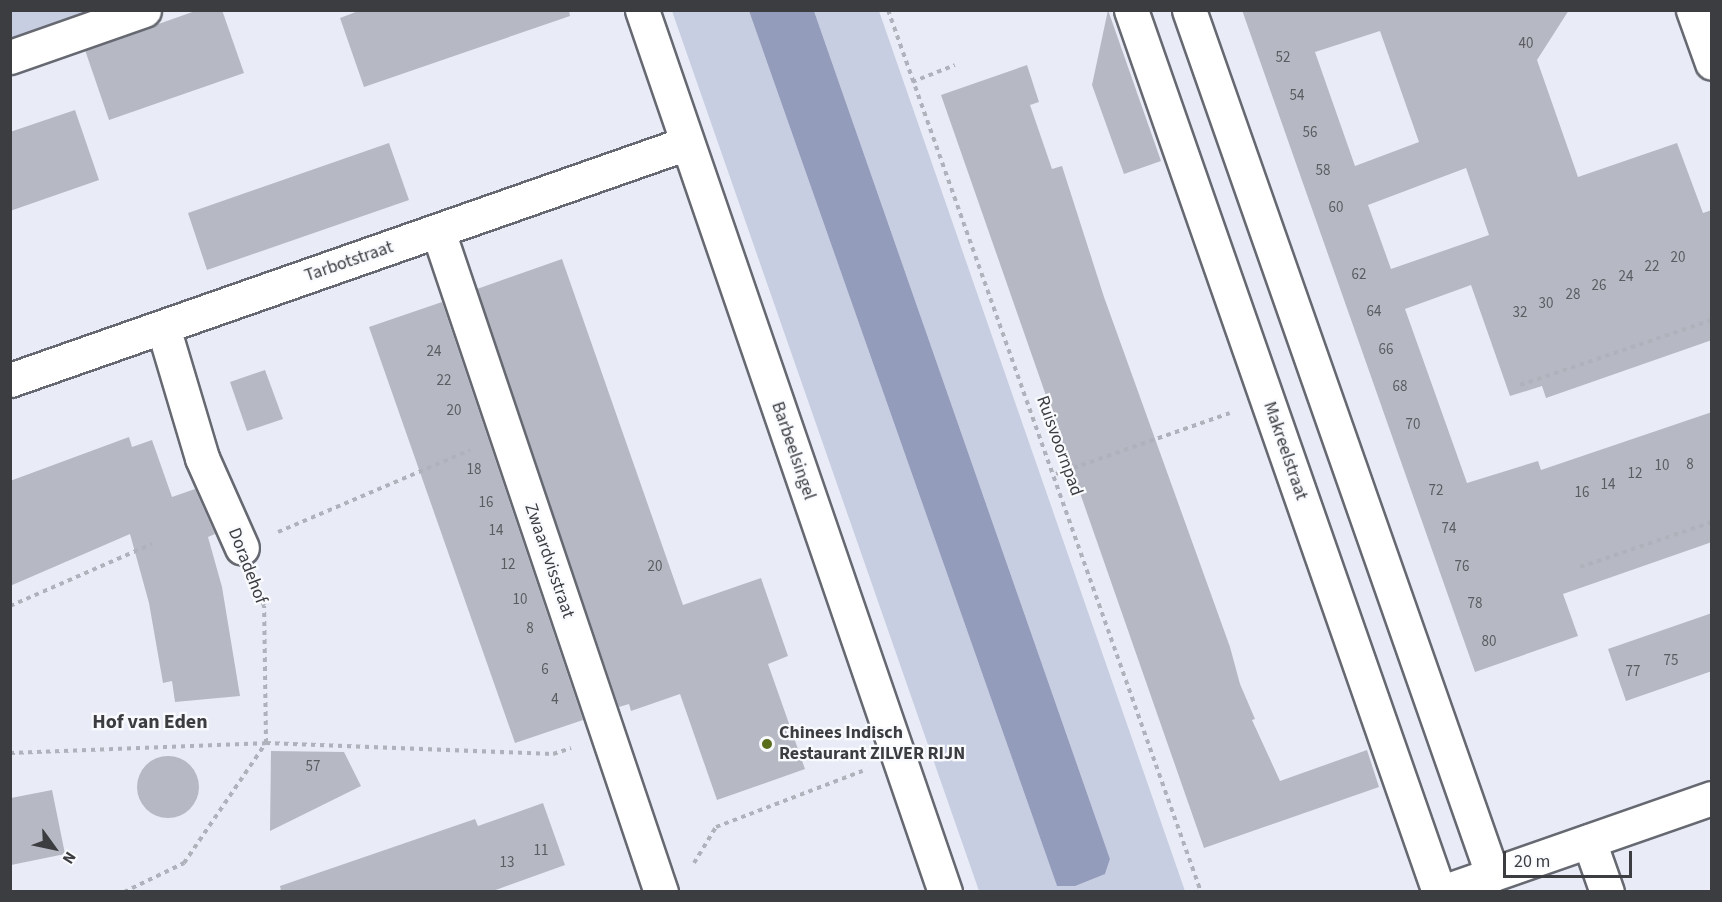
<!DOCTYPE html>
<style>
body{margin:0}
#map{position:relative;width:1722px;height:902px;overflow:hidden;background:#e9ecf6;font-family:"Source Sans 3",sans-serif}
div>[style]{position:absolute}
.green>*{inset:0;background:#c8cee2}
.water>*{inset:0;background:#939cbb}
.building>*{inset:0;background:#b6b9c3}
.round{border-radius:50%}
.path>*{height:4px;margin-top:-2px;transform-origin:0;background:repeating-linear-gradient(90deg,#afb2ba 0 4.5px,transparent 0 9px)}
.roads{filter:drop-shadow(2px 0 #666971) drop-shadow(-2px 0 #666971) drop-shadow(0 2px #666971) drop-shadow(0 -2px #666971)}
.pedestrian>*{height:33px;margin:-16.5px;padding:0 16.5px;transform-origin:16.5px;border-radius:16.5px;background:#fff}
.minor>*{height:33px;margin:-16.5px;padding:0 16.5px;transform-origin:16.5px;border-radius:16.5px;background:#fff}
.dots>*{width:16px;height:16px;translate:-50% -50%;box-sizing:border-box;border:3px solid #f9fafe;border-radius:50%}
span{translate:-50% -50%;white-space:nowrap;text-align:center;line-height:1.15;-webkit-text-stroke:4.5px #f9fafe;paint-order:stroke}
.number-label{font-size:15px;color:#5a5c61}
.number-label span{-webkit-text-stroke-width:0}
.street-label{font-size:18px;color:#3b3d40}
.poi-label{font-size:18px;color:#3b3d40;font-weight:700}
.left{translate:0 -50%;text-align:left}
.neighbourhood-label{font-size:20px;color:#3b3d40;font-weight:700}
.frame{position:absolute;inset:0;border:12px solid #3b3d40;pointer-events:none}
.north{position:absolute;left:24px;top:818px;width:60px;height:60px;-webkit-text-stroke:4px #f9fafe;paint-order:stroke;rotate:123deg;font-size:16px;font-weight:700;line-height:24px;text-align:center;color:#3b3d40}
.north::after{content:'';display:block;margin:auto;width:21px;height:27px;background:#3b3d40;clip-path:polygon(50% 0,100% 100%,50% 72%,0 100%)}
.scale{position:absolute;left:1503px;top:851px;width:129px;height:27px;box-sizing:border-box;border:3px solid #3b3d40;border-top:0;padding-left:8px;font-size:18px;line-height:21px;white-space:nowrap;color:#3b3d40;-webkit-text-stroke:4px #f9fafe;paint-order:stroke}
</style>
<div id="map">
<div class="green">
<div style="clip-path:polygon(11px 10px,105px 11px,11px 43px)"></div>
<div style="clip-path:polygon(672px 11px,749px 11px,1057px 886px,1105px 874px,1110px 859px,814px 11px,879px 11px,1185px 891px,979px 891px)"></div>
</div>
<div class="water">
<div style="clip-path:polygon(749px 11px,814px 11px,1110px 859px,1105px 874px,1075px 886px,1057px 886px)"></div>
</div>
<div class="building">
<div style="clip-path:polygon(198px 10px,222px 10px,244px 73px,109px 120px,85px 50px)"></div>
<div style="clip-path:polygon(361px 10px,569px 10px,570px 16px,364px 87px,340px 18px)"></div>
<div style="clip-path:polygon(1108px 10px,1161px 161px,1124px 174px,1092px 85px)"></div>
<div style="clip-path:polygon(evenodd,1242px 10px,1569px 10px,1537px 60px,1578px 177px,1677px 143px,1703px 213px,1712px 210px,1712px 340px,1546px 398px,1542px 386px,1510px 396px,1471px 285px,1405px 309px,1467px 483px,1538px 461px,1541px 470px,1712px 412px,1712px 542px,1563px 594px,1578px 636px,1475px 672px,1242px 10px,1380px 31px,1419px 142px,1355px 166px,1315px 52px,1380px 31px,1242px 10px,1466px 168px,1489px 235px,1391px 269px,1368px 205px,1466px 168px)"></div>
<div style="clip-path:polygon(1027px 65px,1039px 102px,1030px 105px,1052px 169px,1062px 166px,1104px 297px,1230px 647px,1240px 684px,1255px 719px,1252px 720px,1280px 781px,1367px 750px,1379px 787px,1204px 848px,941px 95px)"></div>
<div style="clip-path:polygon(75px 110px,99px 180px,10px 211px,10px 132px)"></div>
<div style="clip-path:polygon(389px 143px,409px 200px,207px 270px,188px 213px)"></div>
<div style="clip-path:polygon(562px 259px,683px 605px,761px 578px,788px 656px,768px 664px,805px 769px,717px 800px,680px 694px,631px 711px,629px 704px,619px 707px,477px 289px)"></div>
<div style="clip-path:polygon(442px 302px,583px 720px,515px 743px,369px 327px)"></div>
<div style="clip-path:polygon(265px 370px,283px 419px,247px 431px,230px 382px)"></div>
<div style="clip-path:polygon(129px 437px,132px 447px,152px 440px,172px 497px,195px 489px,215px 534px,208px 537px,222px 587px,240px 696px,175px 702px,172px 681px,163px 683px,149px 603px,130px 534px,10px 586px,10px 481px)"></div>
<div style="clip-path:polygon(1712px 613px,1712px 671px,1626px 701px,1608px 649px)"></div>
<div style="clip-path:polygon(271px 751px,344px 752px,361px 786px,270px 831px)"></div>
<div class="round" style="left:137px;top:756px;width:62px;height:62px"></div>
<div style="clip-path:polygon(52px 790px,65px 854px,11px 865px,11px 798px)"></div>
<div style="clip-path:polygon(543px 803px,565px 865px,493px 891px,281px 891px,280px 886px,475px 819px,478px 826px)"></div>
</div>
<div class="path">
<div style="left:888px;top:10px;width:936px;rotate:70.46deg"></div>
<div style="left:912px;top:82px;width:46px;rotate:-21.6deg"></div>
<div style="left:1520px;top:385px;width:203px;rotate:-18.7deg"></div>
<div style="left:1056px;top:474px;width:184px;rotate:-19.3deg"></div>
<div style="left:278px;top:532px;width:209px;rotate:-23.1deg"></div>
<div style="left:1580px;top:567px;width:139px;rotate:-18.8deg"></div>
<div style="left:10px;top:606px;width:155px;rotate:-23.6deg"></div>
<div style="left:10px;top:753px;width:256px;rotate:-2.2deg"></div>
<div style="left:266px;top:743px;width:287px;rotate:2.2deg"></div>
<div style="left:553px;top:754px;width:19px;rotate:-18deg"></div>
<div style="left:694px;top:863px;width:42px;rotate:-58.6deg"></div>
<div style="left:716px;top:827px;width:157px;rotate:-20.9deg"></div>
<div style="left:124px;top:892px;width:67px;rotate:-25.8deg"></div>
<div style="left:184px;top:863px;width:145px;rotate:-55.7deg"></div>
<div style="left:266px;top:743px;width:137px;rotate:-90.8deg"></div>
<div style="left:264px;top:606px;width:26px;rotate:-111deg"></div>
</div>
<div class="roads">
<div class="pedestrian">
<div style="left:10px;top:57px;width:142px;rotate:-19.3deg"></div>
<div style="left:163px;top:327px;width:137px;rotate:73.4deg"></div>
<div style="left:202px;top:458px;width:98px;rotate:66deg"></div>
</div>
<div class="minor">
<div style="left:642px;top:10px;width:933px;rotate:71.04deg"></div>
<div style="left:1131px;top:10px;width:934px;rotate:70.75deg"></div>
<div style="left:1189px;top:10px;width:916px;rotate:70.67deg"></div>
<div style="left:1693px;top:10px;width:56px;rotate:70.3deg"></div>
<div style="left:438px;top:231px;width:698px;rotate:71.36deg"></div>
<div style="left:10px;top:380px;width:717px;rotate:-19.29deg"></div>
<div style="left:1589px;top:841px;width:54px;rotate:70.6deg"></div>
<div style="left:1442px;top:892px;width:286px;rotate:-19.2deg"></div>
</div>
</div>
<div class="dots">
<div style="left:767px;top:744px;background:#5b6e1b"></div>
</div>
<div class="number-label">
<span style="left:1526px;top:44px">40</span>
<span style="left:1283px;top:58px">52</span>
<span style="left:1297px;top:96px">54</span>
<span style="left:1310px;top:133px">56</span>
<span style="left:1323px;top:171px">58</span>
<span style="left:1336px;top:208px">60</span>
<span style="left:1678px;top:258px">20</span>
<span style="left:1652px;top:267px">22</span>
<span style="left:1359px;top:275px">62</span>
<span style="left:1626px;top:277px">24</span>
<span style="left:1599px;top:286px">26</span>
<span style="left:1573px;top:295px">28</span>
<span style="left:1546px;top:304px">30</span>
<span style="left:1374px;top:312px">64</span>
<span style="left:1520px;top:313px">32</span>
<span style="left:1386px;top:350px">66</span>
<span style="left:434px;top:352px">24</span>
<span style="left:444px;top:381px">22</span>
<span style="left:1400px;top:387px">68</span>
<span style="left:454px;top:411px">20</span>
<span style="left:1413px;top:425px">70</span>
<span style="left:1690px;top:465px">8</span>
<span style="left:1662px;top:466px">10</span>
<span style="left:474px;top:470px">18</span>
<span style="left:1635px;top:474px">12</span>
<span style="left:1608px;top:485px">14</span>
<span style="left:1436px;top:491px">72</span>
<span style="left:1582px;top:493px">16</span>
<span style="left:486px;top:503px">16</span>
<span style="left:1449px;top:529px">74</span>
<span style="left:496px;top:531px">14</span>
<span style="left:508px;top:565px">12</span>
<span style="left:655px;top:567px">20</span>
<span style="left:1462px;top:567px">76</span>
<span style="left:520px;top:600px">10</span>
<span style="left:1475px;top:604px">78</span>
<span style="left:530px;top:629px">8</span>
<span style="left:1489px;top:642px">80</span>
<span style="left:1671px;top:661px">75</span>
<span style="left:545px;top:670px">6</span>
<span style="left:1633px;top:672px">77</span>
<span style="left:555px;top:700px">4</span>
<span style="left:313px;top:767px">57</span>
<span style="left:541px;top:851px">11</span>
<span style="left:507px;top:863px">13</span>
</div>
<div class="street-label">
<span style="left:349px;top:262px;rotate:-19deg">Tarbotstraat</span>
<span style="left:1059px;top:446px;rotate:70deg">Ruisvoornpad</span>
<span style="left:793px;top:451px;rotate:71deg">Barbeelsingel</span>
<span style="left:1285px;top:451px;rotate:71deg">Makreelstraat</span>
<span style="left:549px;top:561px;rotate:71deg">Zwaardvisstraat</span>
<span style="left:247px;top:566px;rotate:69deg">Doradehof</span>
</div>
<div class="poi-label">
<span class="left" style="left:779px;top:744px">Chinees Indisch<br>Restaurant ZILVER RIJN</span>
</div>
<div class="neighbourhood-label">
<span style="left:150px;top:722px">Hof van Eden</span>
</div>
<div class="frame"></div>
<div class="north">N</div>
<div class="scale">20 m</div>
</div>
